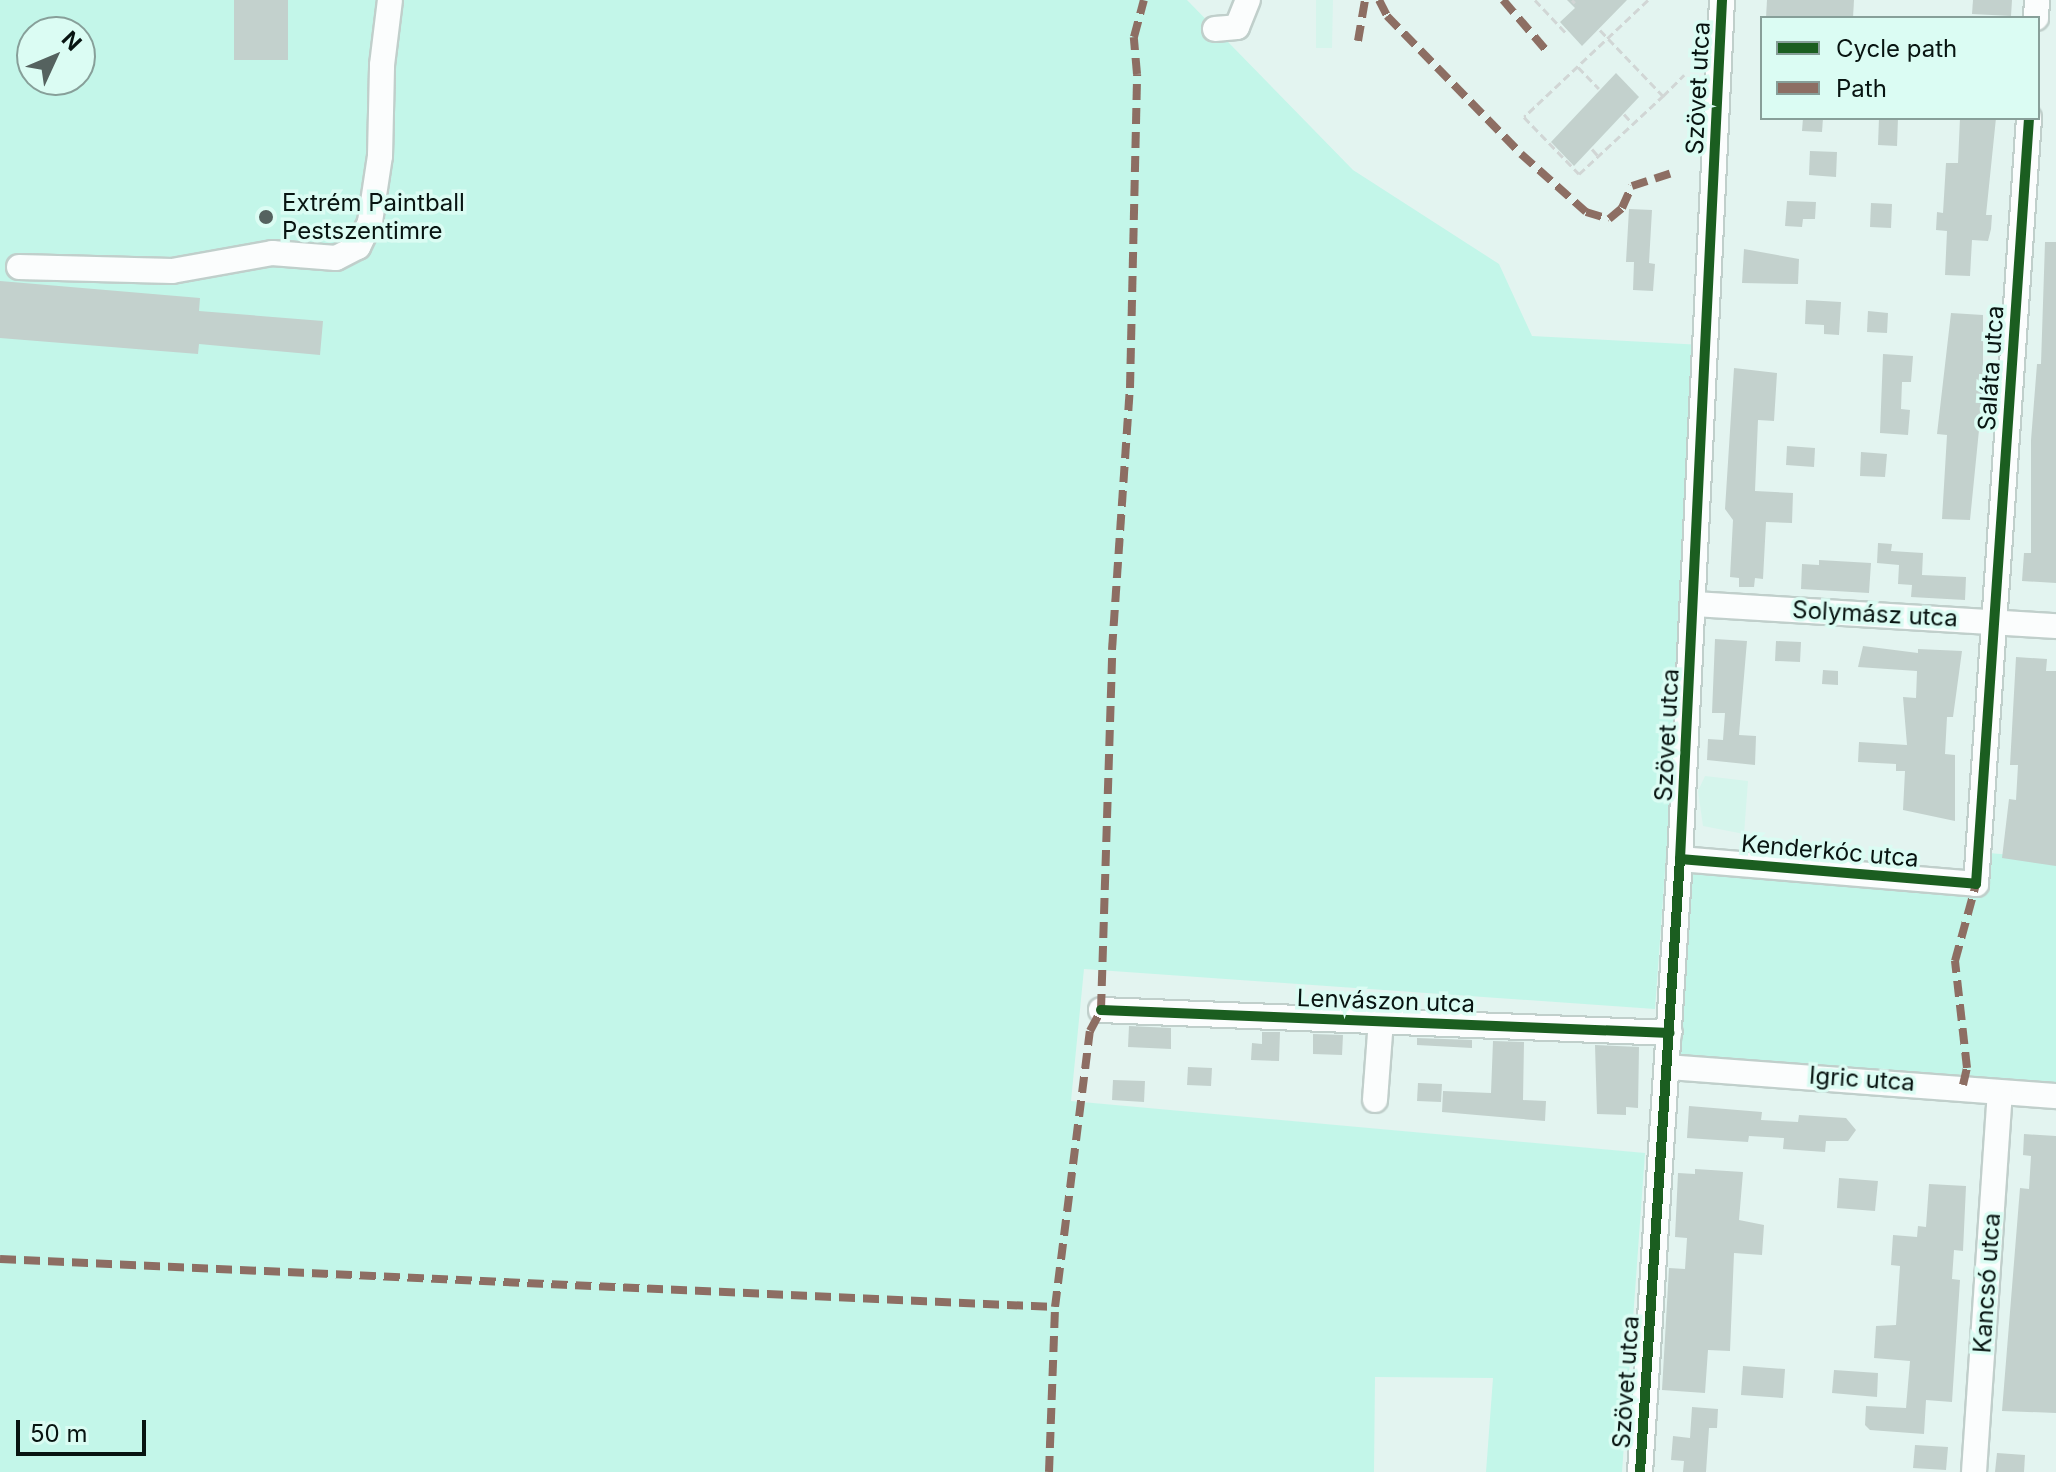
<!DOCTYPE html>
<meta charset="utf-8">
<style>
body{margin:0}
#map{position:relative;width:2056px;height:1472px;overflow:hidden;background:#e3f4f0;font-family:Inter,sans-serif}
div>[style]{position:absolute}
.built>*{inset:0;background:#d5f5ec}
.green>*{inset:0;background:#c3f6e9}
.building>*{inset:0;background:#c3d1cd}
.path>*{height:3px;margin-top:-1.5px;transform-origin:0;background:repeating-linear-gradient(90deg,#d1d6d5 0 8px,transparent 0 12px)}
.roads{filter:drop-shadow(2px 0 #c0cfcb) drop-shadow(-2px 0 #c0cfcb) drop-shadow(0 2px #c0cfcb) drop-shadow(0 -2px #c0cfcb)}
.minor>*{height:24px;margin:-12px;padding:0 12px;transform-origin:12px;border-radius:12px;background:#fbfdfd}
.quiet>*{height:8px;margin-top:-4px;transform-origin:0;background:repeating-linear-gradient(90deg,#8d6e63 0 16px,transparent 0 24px)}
.cycleway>*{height:10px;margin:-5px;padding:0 5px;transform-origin:5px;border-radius:5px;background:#1b5e20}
.dots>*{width:22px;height:22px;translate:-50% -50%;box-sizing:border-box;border:4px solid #dbfcf3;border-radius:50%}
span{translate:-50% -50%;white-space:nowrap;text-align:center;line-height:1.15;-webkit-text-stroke:7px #dbfcf3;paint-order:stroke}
.street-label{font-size:24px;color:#081411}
.poi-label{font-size:24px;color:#081411}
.left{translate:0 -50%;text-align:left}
.legend{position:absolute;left:1760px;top:16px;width:280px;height:104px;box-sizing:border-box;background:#dbfcf3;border:2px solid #879f99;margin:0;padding:10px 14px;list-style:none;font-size:24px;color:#081411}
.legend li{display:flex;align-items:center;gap:16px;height:40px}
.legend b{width:40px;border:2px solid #879f99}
.north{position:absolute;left:16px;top:16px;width:80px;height:80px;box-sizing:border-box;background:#dbfcf3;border:2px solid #879f99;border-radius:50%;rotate:46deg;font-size:22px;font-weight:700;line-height:32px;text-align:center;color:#081411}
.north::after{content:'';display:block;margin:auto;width:28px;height:36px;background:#55625f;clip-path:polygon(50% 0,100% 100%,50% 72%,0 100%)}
.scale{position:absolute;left:16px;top:1420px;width:130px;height:36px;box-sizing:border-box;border:4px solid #081411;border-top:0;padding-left:10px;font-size:24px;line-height:28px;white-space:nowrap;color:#081411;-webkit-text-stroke:6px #dbfcf3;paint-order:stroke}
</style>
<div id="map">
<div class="built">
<div style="clip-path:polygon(1316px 0,1333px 0,1332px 48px,1316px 48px)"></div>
<div style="clip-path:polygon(1705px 776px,1748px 781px,1744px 834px,1703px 826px,1698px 791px)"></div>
</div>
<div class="green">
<div style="clip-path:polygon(evenodd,0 0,1187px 0,1353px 170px,1499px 264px,1532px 336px,1703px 345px,1655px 1009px,1084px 969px,1071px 1101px,1645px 1153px,1622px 1472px,1486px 1472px,1493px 1378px,1375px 1377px,1374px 1472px,0 1472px,0 0,32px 32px,80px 32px,80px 80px,32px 80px,32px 32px)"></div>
<div style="clip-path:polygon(1978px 852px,2056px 859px,2056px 1096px,1668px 1067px,1680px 859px,1976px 884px)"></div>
</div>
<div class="building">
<div style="clip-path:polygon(234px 0,288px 0,288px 60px,234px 60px)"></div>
<div style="clip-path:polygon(1567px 0,1627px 0,1582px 46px,1560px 22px,1575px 8px)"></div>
<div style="clip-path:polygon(1767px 0,1854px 0,1853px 18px,1766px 18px)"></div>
<div style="clip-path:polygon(1973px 0,2012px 0,2011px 16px,1972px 14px)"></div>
<div style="clip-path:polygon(1616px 73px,1639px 97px,1574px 166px,1551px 142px)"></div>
<div style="clip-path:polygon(1803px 118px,1823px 118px,1822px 132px,1802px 131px)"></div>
<div style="clip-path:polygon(1879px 118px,1898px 118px,1897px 146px,1878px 145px)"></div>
<div style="clip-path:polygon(1960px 118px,1996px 118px,1986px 215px,1992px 215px,1991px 229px,1988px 241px,1972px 240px,1970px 276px,1945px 275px,1947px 231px,1936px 230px,1937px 212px,1943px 213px,1946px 163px,1958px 163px)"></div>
<div style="clip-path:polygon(1810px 151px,1837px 152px,1836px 177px,1809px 175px)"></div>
<div style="clip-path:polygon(1787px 201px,1816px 202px,1815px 219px,1803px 219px,1802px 227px,1785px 226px)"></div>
<div style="clip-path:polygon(1871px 203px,1892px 204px,1891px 228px,1870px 227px)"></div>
<div style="clip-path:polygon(1629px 209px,1652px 210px,1649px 263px,1655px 264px,1653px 291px,1633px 290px,1634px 262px,1626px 262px)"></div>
<div style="clip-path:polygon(2045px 242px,2056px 242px,2056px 583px,2022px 581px,2024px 553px,2031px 553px,2031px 440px,2037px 364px,2041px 364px)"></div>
<div style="clip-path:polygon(1744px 249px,1799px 259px,1798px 284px,1742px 283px)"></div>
<div style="clip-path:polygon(0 281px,200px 298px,199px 311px,323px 321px,320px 355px,199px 344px,198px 354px,0 338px)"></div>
<div style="clip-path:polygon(1806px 300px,1841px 302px,1839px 335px,1824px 334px,1824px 325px,1805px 324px)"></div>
<div style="clip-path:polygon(1868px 311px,1888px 313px,1887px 333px,1867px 332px)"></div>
<div style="clip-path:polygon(1951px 313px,1983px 315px,1983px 390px,1970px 520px,1942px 519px,1947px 435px,1937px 434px)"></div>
<div style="clip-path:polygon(1883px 354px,1913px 356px,1911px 382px,1902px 382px,1901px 409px,1910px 410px,1908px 435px,1880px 433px)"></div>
<div style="clip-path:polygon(1734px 368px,1777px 373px,1774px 421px,1758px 420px,1755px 491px,1793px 493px,1792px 523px,1766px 522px,1763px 579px,1755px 578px,1754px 587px,1739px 587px,1739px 578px,1730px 577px,1733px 520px,1725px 509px)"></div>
<div style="clip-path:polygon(1787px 446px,1815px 448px,1814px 467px,1786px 465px)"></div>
<div style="clip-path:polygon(1861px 452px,1887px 454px,1885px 477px,1860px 476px)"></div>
<div style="clip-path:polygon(1878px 543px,1892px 544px,1891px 551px,1923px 553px,1922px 575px,1966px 577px,1965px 600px,1911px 597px,1912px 585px,1898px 584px,1899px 565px,1877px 563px)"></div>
<div style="clip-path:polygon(1819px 560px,1871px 563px,1869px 593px,1801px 589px,1802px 564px,1819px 565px)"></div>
<div style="clip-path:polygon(1715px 639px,1747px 641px,1739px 735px,1756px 736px,1755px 765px,1707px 760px,1708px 739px,1723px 740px,1725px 713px,1712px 713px)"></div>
<div style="clip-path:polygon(1776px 641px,1801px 642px,1800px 662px,1775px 661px)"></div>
<div style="clip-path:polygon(1863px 646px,1918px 653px,1918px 649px,1962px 651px,1953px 717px,1947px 717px,1945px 754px,1955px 755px,1955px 821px,1903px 810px,1905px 771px,1896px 771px,1896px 764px,1858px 762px,1859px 742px,1907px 745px,1903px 697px,1916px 698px,1917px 671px,1858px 667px)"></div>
<div style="clip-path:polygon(2016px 657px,2047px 659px,2046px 671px,2056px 671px,2056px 866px,2002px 858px,2009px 799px,2016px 800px,2018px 765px,2010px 765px)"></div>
<div style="clip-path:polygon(1823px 670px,1838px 671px,1838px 685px,1822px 684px)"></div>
<div style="clip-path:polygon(1129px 1026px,1171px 1028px,1171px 1049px,1128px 1047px)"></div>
<div style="clip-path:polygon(1262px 1032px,1280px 1032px,1279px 1061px,1251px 1060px,1252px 1043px,1262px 1044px)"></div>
<div style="clip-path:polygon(1313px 1034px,1343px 1035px,1342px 1055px,1313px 1054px)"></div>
<div style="clip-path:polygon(1417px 1038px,1472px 1040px,1472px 1048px,1417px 1045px)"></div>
<div style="clip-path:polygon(1493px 1041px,1524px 1042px,1523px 1100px,1546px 1101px,1545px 1121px,1442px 1112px,1443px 1091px,1491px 1093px)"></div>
<div style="clip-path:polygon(1595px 1045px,1639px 1047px,1638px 1108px,1626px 1107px,1626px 1115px,1597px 1114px)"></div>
<div style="clip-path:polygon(1188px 1067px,1212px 1068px,1211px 1086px,1187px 1085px)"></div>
<div style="clip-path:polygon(1113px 1080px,1145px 1081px,1144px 1102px,1112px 1100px)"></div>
<div style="clip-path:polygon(1418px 1083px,1442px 1084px,1441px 1102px,1417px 1101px)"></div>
<div style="clip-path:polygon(1689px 1106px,1762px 1112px,1761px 1120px,1798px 1122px,1799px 1115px,1846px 1118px,1856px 1130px,1848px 1141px,1826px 1141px,1825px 1152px,1783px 1149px,1784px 1138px,1749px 1136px,1748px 1142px,1687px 1138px)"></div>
<div style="clip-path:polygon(2024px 1134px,2056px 1136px,2056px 1413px,2002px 1411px,2020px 1188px,2029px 1189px,2031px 1156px,2023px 1155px)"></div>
<div style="clip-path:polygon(1695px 1169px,1743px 1172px,1739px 1220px,1764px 1225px,1762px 1255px,1734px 1253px,1730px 1351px,1708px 1350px,1705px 1393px,1662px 1390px,1669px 1268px,1685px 1269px,1687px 1238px,1675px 1237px,1678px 1173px,1695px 1174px)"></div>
<div style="clip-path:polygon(1839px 1178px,1878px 1181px,1875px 1211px,1837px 1208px)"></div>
<div style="clip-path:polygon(1929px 1184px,1966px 1186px,1963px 1251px,1954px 1250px,1952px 1279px,1960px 1280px,1952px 1402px,1926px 1400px,1924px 1434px,1870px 1430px,1865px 1425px,1866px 1406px,1906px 1408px,1910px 1361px,1874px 1358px,1876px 1326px,1896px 1325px,1900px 1266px,1891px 1265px,1893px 1235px,1917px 1237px,1918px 1226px,1926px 1227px)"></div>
<div style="clip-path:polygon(1743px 1366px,1785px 1369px,1783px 1398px,1741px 1395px)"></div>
<div style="clip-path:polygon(1834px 1370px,1878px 1373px,1877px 1397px,1832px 1393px)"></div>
<div style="clip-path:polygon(1692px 1407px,1718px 1409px,1717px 1428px,1709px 1428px,1706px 1472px,1683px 1472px,1684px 1461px,1671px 1460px,1673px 1436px,1690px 1438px)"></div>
<div style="clip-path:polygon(1915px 1445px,1948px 1447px,1946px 1470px,1913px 1468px)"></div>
<div style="clip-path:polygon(1997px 1453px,2025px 1455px,2024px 1472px,1995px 1472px)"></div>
</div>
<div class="path">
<div style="left:1535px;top:0;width:45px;rotate:46.8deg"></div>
<div style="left:1572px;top:0;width:4px;rotate:45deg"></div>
<div style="left:1648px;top:0;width:170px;rotate:136.7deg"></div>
<div style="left:1524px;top:117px;width:79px;rotate:46deg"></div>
<div style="left:1579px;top:174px;width:115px;rotate:-42.9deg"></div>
<div style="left:1600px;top:30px;width:91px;rotate:46.3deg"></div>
<div style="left:1663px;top:96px;width:30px;rotate:-45deg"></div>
<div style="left:1578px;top:67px;width:30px;rotate:46deg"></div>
<div style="left:1624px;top:114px;width:12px;rotate:48deg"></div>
<div style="left:1592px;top:149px;width:9px;rotate:49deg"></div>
</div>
<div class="roads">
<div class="minor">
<div style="left:2036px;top:18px;width:18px;rotate:-87deg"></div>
<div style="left:1215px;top:29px;width:22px;rotate:-5deg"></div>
<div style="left:1237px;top:27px;width:29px;rotate:-68deg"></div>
<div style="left:19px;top:267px;width:153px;rotate:1.5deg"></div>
<div style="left:172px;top:271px;width:102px;rotate:-10.2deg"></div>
<div style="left:272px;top:253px;width:64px;rotate:4.5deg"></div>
<div style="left:336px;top:258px;width:25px;rotate:-27deg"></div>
<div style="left:358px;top:247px;width:28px;rotate:-64deg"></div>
<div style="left:370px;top:222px;width:67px;rotate:-81.4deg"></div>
<div style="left:380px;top:156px;width:91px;rotate:-88.7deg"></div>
<div style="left:382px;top:65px;width:65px;rotate:-83deg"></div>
<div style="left:1694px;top:604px;width:363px;rotate:3.5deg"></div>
<div style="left:1680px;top:859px;width:297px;rotate:4.8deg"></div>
<div style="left:1976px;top:884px;width:768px;rotate:-86.04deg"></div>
<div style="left:1101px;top:1010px;width:569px;rotate:2.31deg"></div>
<div style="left:1668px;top:1067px;width:389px;rotate:4.3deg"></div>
<div style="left:1375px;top:1100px;width:79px;rotate:-85.7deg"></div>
<div style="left:1640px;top:1472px;width:614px;rotate:-86.27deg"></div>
<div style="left:1680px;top:859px;width:860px;rotate:-87.2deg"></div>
<div style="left:1974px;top:1472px;width:380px;rotate:-86.1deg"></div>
</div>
</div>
<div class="quiet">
<div style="left:1379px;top:0;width:18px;rotate:63deg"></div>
<div style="left:1387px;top:16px;width:192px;rotate:45.8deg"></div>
<div style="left:1521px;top:154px;width:87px;rotate:41.7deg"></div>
<div style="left:1586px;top:212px;width:24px;rotate:17deg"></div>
<div style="left:1609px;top:219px;width:17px;rotate:-40deg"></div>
<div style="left:1622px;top:208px;width:24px;rotate:-66deg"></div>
<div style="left:1632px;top:186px;width:48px;rotate:-18.1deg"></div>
<div style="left:1503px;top:0;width:65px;rotate:49.4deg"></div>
<div style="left:1358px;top:41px;width:42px;rotate:-80.3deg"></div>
<div style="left:1963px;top:1085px;width:17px;rotate:-77deg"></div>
<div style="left:1967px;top:1068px;width:108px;rotate:-96.4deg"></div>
<div style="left:1955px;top:961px;width:80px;rotate:-74.7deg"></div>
<div style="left:0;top:1259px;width:1056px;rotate:2.61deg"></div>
<div style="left:1049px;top:1472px;width:165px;rotate:-87.9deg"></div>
<div style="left:1055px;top:1307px;width:278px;rotate:-82.8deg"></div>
<div style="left:1090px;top:1031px;width:24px;rotate:-62deg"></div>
<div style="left:1101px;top:1010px;width:360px;rotate:-88.2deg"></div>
<div style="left:1112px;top:650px;width:263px;rotate:-86.1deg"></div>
<div style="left:1130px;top:388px;width:314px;rotate:-88.7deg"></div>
<div style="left:1137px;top:74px;width:37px;rotate:-95deg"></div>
<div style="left:1134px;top:37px;width:38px;rotate:-75deg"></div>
</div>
<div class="cycleway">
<div style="left:1680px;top:859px;width:297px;rotate:4.8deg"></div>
<div style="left:1976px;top:884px;width:768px;rotate:-86.04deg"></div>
<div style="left:1101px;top:1010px;width:569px;rotate:2.31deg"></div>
<div style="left:1640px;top:1472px;width:614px;rotate:-86.27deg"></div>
<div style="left:1680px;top:859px;width:860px;rotate:-87.2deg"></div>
</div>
<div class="dots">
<div style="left:266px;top:217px;background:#55625f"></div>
</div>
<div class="street-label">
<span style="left:1698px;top:88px;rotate:-87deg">Szövet utca</span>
<span style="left:1991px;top:368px;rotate:-86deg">Saláta utca</span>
<span style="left:1875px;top:614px;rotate:3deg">Solymász utca</span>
<span style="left:1667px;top:735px;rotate:-87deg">Szövet utca</span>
<span style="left:1830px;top:851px;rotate:5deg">Kenderkóc utca</span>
<span style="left:1386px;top:1001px;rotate:2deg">Lenvászon utca</span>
<span style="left:1862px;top:1079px;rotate:4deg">Igric utca</span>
<span style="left:1987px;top:1283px;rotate:-86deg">Kancsó utca</span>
<span style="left:1626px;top:1382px;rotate:-86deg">Szövet utca</span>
</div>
<div class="poi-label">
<span class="left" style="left:282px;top:217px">Extrém Paintball<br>Pestszentimre</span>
</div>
<ul class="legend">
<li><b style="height:10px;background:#1b5e20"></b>Cycle path</li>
<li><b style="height:10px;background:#8d6e63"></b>Path</li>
</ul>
<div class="north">N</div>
<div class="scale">50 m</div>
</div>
